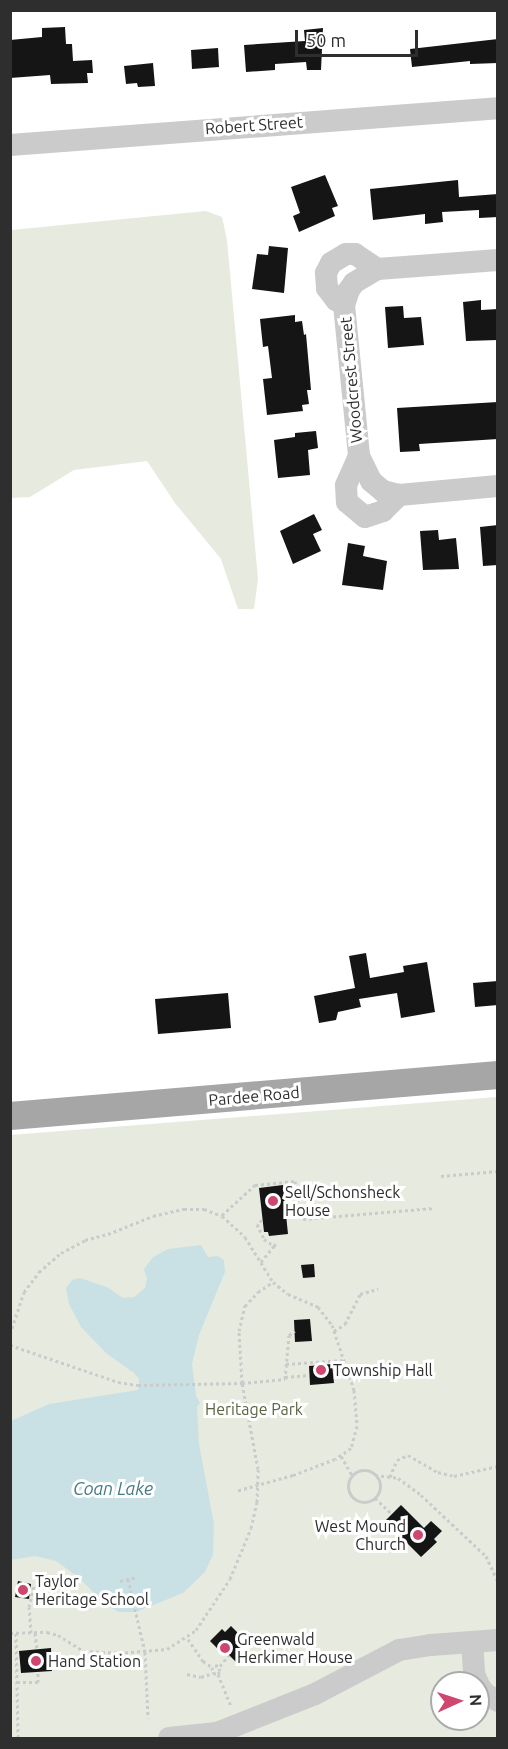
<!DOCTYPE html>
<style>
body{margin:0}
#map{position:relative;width:508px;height:1749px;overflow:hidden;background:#fff;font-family:Ubuntu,sans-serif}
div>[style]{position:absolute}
.green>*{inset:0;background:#e7eade}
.water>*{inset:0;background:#c9e1e5}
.building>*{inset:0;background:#151515}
.path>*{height:3px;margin-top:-1.5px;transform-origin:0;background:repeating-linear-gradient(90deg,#cbcbcb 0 3px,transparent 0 6px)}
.path>.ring{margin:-1.5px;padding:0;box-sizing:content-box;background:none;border:3px solid #cbcbcb;border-radius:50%}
.minor>*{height:22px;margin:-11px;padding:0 11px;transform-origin:11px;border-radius:11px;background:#cbcbcb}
.major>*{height:28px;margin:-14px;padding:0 14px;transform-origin:14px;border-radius:14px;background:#a6a6a6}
.dots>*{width:16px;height:16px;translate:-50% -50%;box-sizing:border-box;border:3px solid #fff;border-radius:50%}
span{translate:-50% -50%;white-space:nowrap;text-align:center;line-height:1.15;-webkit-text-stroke:6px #fff;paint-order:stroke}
.street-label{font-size:16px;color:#2e2e2e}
.poi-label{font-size:16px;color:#2e2e2e}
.left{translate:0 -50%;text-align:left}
.right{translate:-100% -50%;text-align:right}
.park-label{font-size:16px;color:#596441}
.water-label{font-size:18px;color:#467b86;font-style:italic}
.frame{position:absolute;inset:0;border:12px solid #2e2e2e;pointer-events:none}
.north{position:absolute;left:430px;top:1671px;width:60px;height:60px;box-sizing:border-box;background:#fff;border:2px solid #ababab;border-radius:50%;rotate:87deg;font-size:16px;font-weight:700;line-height:24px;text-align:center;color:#2e2e2e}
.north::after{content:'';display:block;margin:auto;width:21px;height:27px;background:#cf466e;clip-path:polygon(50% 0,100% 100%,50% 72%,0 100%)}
.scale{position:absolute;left:295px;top:30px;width:123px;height:27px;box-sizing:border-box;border:3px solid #2e2e2e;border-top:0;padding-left:8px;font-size:18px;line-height:21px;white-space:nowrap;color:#2e2e2e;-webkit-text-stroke:4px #fff;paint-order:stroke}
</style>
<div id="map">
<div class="green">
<div style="clip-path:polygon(206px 211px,222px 217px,227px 240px,258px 579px,254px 609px,238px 609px,221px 559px,175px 503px,147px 461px,74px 470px,30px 497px,11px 498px,11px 230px)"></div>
<div style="clip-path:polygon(evenodd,497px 1097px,497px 1738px,11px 1738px,10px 1135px,497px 1097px,442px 1683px,478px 1683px,478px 1719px,442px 1719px,442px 1683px)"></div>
</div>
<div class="water">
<div style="clip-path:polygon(201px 1245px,208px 1257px,218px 1256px,224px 1260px,225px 1272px,199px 1335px,192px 1364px,196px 1396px,200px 1403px,197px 1407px,199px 1444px,214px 1524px,213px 1555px,205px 1572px,183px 1593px,136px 1612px,119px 1612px,106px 1605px,78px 1577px,56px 1561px,35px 1556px,11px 1560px,11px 1421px,49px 1404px,138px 1390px,139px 1379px,134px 1373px,106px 1353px,81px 1327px,69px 1304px,66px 1288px,72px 1280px,80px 1278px,107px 1287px,123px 1298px,134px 1297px,145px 1288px,147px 1279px,144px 1269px,153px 1257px,168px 1249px)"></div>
</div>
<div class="building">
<div style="clip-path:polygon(65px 27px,66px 44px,72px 44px,73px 61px,92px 60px,93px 73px,87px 73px,88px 83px,51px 84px,50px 75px,10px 78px,10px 40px,42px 37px,42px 28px)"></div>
<div style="clip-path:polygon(323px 28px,321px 70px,307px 70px,306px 62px,275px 64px,275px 70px,246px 72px,244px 45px,305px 41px,304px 30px)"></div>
<div style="clip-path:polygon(498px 39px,498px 63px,470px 64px,470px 61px,412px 67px,410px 49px)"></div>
<div style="clip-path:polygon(218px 48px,219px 67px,192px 69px,191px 50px)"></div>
<div style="clip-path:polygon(153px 63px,155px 86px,138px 87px,137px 83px,126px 84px,124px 66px)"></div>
<div style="clip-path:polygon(325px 175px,338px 206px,332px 208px,335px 216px,299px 232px,293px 216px,300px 213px,291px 187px)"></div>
<div style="clip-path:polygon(458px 180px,459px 197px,498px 194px,498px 217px,479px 218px,479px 210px,442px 212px,443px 222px,425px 224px,425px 214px,373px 220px,370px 189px)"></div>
<div style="clip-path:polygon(269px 246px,288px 248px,284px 293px,252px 289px,257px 254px,268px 255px)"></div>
<div style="clip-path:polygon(481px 300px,481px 310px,498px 309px,498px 340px,466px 341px,463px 302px)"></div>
<div style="clip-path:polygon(403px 306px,404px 318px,421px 317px,424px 345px,388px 348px,385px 307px)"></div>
<div style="clip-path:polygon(295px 315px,295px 322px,302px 321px,304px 335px,306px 334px,311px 390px,307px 390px,309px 404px,302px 405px,303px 411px,267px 415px,263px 379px,272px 378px,268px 346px,263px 347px,260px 319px)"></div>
<div style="clip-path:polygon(498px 402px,498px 439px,419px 444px,420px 451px,400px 452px,397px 408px)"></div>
<div style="clip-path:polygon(316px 431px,318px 448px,308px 450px,310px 475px,278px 478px,274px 440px,295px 437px,295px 433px)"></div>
<div style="clip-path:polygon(314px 514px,322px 530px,313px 534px,321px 551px,293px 564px,280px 531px)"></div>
<div style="clip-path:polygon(498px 525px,498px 565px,483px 566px,480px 527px)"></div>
<div style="clip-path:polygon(438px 530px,439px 540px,456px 538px,459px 569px,423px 570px,420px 531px)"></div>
<div style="clip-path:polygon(348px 543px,365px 546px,363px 556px,387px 561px,383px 590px,342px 585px)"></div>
<div style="clip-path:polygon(366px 953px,370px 978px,404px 972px,403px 966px,427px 962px,435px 1012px,401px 1018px,397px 993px,359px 999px,361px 1007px,338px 1012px,336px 1020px,319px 1023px,314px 996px,355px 988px,349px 956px)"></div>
<div style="clip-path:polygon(498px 981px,498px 1005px,475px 1007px,473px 983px)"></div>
<div style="clip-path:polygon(228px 993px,231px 1028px,158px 1034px,155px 999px)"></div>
<div style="clip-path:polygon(283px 1185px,288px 1234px,269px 1236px,268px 1232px,264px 1232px,259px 1188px)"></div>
<div style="clip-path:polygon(314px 1264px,315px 1277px,303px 1278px,301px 1265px)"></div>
<div style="clip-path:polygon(310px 1319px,312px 1341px,295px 1342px,294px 1320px)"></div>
<div style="clip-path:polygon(332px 1364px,334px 1383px,310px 1385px,309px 1366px)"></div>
<div style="clip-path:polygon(401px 1505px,424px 1528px,431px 1521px,442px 1531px,434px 1539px,437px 1542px,421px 1557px,385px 1521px)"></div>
<div style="clip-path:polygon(18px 1581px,31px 1584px,29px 1599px,15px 1597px)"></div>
<div style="clip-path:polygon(231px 1626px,242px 1637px,235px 1643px,246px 1653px,237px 1663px,227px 1653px,225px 1656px,210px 1641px,222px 1629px,225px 1632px)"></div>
<div style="clip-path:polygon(51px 1648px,52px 1671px,21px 1673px,19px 1651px)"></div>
</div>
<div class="path">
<div style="left:441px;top:1176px;width:57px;rotate:-5deg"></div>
<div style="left:222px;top:1215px;width:45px;rotate:-42.3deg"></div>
<div style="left:255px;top:1185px;width:40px;rotate:-5.7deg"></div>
<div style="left:295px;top:1181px;width:29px;rotate:82deg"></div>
<div style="left:299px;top:1210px;width:10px;rotate:66deg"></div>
<div style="left:303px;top:1219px;width:131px;rotate:-4.8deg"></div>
<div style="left:262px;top:1220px;width:6px;rotate:141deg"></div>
<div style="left:257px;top:1224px;width:17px;rotate:65deg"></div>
<div style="left:264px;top:1239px;width:12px;rotate:35deg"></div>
<div style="left:274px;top:1246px;width:5px;rotate:-53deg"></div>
<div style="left:261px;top:1262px;width:21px;rotate:-51deg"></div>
<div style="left:334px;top:1331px;width:13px;rotate:-32deg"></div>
<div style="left:345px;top:1324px;width:34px;rotate:-63deg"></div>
<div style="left:360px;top:1294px;width:19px;rotate:-16deg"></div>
<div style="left:10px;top:1334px;width:44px;rotate:-71.6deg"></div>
<div style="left:24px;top:1292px;width:25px;rotate:-53deg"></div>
<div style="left:39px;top:1272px;width:29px;rotate:-41deg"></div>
<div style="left:61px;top:1253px;width:27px;rotate:-28deg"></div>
<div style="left:85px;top:1240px;width:24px;rotate:-15deg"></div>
<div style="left:108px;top:1234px;width:48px;rotate:-21.8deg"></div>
<div style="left:153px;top:1216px;width:32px;rotate:-13deg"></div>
<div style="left:184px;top:1209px;width:20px"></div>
<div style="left:204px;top:1209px;width:19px;rotate:21deg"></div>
<div style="left:222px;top:1216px;width:31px;rotate:42deg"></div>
<div style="left:245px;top:1237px;width:53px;rotate:58.1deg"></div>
<div style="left:273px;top:1282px;width:19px;rotate:39deg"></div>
<div style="left:288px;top:1294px;width:33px;rotate:23deg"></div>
<div style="left:318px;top:1307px;width:23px;rotate:52deg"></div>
<div style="left:332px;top:1325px;width:69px;rotate:71.3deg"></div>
<div style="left:354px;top:1390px;width:36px;rotate:85deg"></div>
<div style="left:357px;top:1426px;width:23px;rotate:105deg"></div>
<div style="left:351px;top:1448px;width:19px;rotate:145deg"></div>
<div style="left:335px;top:1459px;width:45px;rotate:159.1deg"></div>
<div style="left:293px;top:1475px;width:59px;rotate:164.3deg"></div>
<div style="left:10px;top:1345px;width:114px;rotate:18.9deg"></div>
<div style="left:118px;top:1382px;width:20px;rotate:9deg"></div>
<div style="left:138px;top:1385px;width:104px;rotate:-1.1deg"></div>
<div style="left:242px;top:1383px;width:43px;rotate:-5.3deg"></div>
<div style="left:285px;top:1379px;width:44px;rotate:-84.8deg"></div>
<div style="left:289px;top:1335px;width:7px;rotate:-34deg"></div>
<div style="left:286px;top:1364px;width:58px;rotate:-3.9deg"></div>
<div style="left:349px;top:1373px;width:19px;rotate:-9deg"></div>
<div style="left:285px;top:1377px;width:24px;rotate:-5deg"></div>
<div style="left:341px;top:1456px;width:22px;rotate:60deg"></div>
<div class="ring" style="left:348px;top:1470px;width:29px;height:29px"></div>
<div style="left:375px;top:1475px;width:23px;rotate:7deg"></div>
<div style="left:398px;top:1478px;width:29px;rotate:36deg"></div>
<div style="left:421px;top:1495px;width:89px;rotate:43.2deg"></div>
<div style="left:486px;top:1556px;width:29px;rotate:65deg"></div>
<div style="left:390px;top:1477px;width:18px;rotate:-68deg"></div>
<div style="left:397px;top:1460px;width:12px;rotate:-24deg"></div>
<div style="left:408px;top:1455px;width:34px;rotate:30deg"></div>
<div style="left:438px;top:1472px;width:16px;rotate:14deg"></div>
<div style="left:454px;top:1476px;width:45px;rotate:-12.8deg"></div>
<div style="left:375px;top:1498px;width:21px;rotate:43deg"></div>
<div style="left:128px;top:1579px;width:75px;rotate:76.9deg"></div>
<div style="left:145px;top:1652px;width:66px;rotate:87.4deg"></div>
<div style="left:120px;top:1581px;width:18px;rotate:-13deg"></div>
<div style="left:10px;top:1633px;width:37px;rotate:-2deg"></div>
<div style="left:47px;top:1632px;width:11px;rotate:15deg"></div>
<div style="left:58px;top:1635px;width:31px;rotate:32deg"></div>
<div style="left:84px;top:1651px;width:35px;rotate:3deg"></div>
<div style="left:119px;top:1653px;width:48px;rotate:-4.8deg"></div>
<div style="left:167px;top:1649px;width:35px;rotate:-33deg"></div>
<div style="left:196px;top:1630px;width:61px;rotate:-56.3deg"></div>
<div style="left:230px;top:1579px;width:55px;rotate:-67.6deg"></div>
<div style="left:251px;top:1528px;width:27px;rotate:-77deg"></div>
<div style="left:257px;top:1502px;width:33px;rotate:-88deg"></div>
<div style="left:258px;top:1469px;width:87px;rotate:-100.5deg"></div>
<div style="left:242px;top:1383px;width:52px;rotate:-93.3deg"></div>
<div style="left:239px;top:1331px;width:26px;rotate:-77deg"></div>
<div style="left:245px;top:1306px;width:19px;rotate:-47deg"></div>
<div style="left:258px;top:1292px;width:18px;rotate:-34deg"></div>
<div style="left:16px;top:1633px;width:105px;rotate:88.9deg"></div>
<div style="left:31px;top:1633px;width:26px;rotate:-94deg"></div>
<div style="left:29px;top:1607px;width:22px;rotate:-77deg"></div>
<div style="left:35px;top:1633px;width:16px;rotate:83deg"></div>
<div style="left:188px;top:1639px;width:27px;rotate:56deg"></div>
<div style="left:203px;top:1661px;width:11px;rotate:34deg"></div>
<div style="left:212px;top:1667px;width:6px;rotate:81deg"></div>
<div style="left:213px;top:1673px;width:5px;rotate:11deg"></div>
<div style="left:218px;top:1674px;width:4px;rotate:-56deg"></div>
<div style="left:220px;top:1671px;width:6px;rotate:-108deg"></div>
<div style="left:218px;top:1665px;width:6px;rotate:162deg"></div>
<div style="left:220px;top:1666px;width:14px;rotate:-51deg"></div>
<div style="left:187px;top:1674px;width:14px;rotate:12deg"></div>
<div style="left:201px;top:1677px;width:13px;rotate:-18deg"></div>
<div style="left:218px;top:1674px;width:35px;rotate:68deg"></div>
<div style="left:17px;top:1682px;width:21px"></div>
<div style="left:38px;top:1682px;width:10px;rotate:-90deg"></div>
</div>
<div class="minor">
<div style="left:10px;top:145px;width:489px;rotate:-4.3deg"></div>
<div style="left:498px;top:260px;width:121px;rotate:175.7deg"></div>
<div style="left:377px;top:269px;width:27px;rotate:149deg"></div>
<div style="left:354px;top:283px;width:9px;rotate:126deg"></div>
<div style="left:349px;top:290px;width:16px;rotate:108deg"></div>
<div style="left:344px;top:305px;width:152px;rotate:84.3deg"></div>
<div style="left:359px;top:456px;width:28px;rotate:64deg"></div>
<div style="left:371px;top:481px;width:16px;rotate:40deg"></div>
<div style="left:383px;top:491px;width:16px;rotate:14deg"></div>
<div style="left:399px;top:495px;width:99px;rotate:-5.2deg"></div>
<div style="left:344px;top:305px;width:9px;rotate:-148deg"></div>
<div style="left:336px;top:300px;width:15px;rotate:-127deg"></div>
<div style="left:327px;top:288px;width:15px;rotate:-94deg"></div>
<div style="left:326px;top:273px;width:11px;rotate:-63deg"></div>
<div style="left:331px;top:263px;width:17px;rotate:-31deg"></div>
<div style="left:346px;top:254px;width:9px"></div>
<div style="left:355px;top:254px;width:27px;rotate:34deg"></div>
<div style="left:359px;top:456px;width:32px;rotate:114deg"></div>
<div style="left:346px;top:485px;width:17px;rotate:87deg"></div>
<div style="left:347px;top:502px;width:23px;rotate:40deg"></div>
<div style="left:365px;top:517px;width:19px;rotate:-18deg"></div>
<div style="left:383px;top:511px;width:23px;rotate:-45deg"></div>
<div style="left:472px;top:1642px;width:32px;rotate:86deg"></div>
<div style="left:474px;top:1674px;width:10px;rotate:66deg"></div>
<div style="left:478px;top:1684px;width:12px;rotate:55deg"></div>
<div style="left:485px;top:1694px;width:15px;rotate:28deg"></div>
<div style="left:169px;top:1738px;width:48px;rotate:-5.9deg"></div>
<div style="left:217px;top:1733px;width:105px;rotate:-21.7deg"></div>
<div style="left:315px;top:1694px;width:95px;rotate:-27.6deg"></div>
<div style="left:399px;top:1650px;width:32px;rotate:-9deg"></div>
<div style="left:431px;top:1645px;width:67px;rotate:-4.3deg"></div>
</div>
<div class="major">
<div style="left:10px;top:1116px;width:490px;rotate:-4.8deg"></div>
</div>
<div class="dots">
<div style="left:273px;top:1201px;background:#cf466e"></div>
<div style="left:321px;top:1370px;background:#cf466e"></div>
<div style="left:418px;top:1535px;background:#cf466e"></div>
<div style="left:23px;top:1590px;background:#cf466e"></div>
<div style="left:225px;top:1648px;background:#cf466e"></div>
<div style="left:36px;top:1661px;background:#cf466e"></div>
</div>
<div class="street-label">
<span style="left:254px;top:125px;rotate:-4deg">Robert Street</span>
<span style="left:351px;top:380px;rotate:-95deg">Woodcrest Street</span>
<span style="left:254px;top:1096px;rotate:-5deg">Pardee Road</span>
</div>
<div class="poi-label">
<span class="left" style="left:285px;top:1201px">Sell/Schonsheck<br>House</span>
<span class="left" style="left:333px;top:1370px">Township Hall</span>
<span class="right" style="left:406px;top:1535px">West Mound<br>Church</span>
<span class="left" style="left:35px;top:1590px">Taylor<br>Heritage School</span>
<span class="left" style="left:237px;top:1648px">Greenwald<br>Herkimer House</span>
<span class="left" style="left:48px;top:1661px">Hand Station</span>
</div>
<div class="park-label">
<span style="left:254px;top:1409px">Heritage Park</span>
</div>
<div class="water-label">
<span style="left:113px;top:1488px">Coan Lake</span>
</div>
<div class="frame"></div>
<div class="north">N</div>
<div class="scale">50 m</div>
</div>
